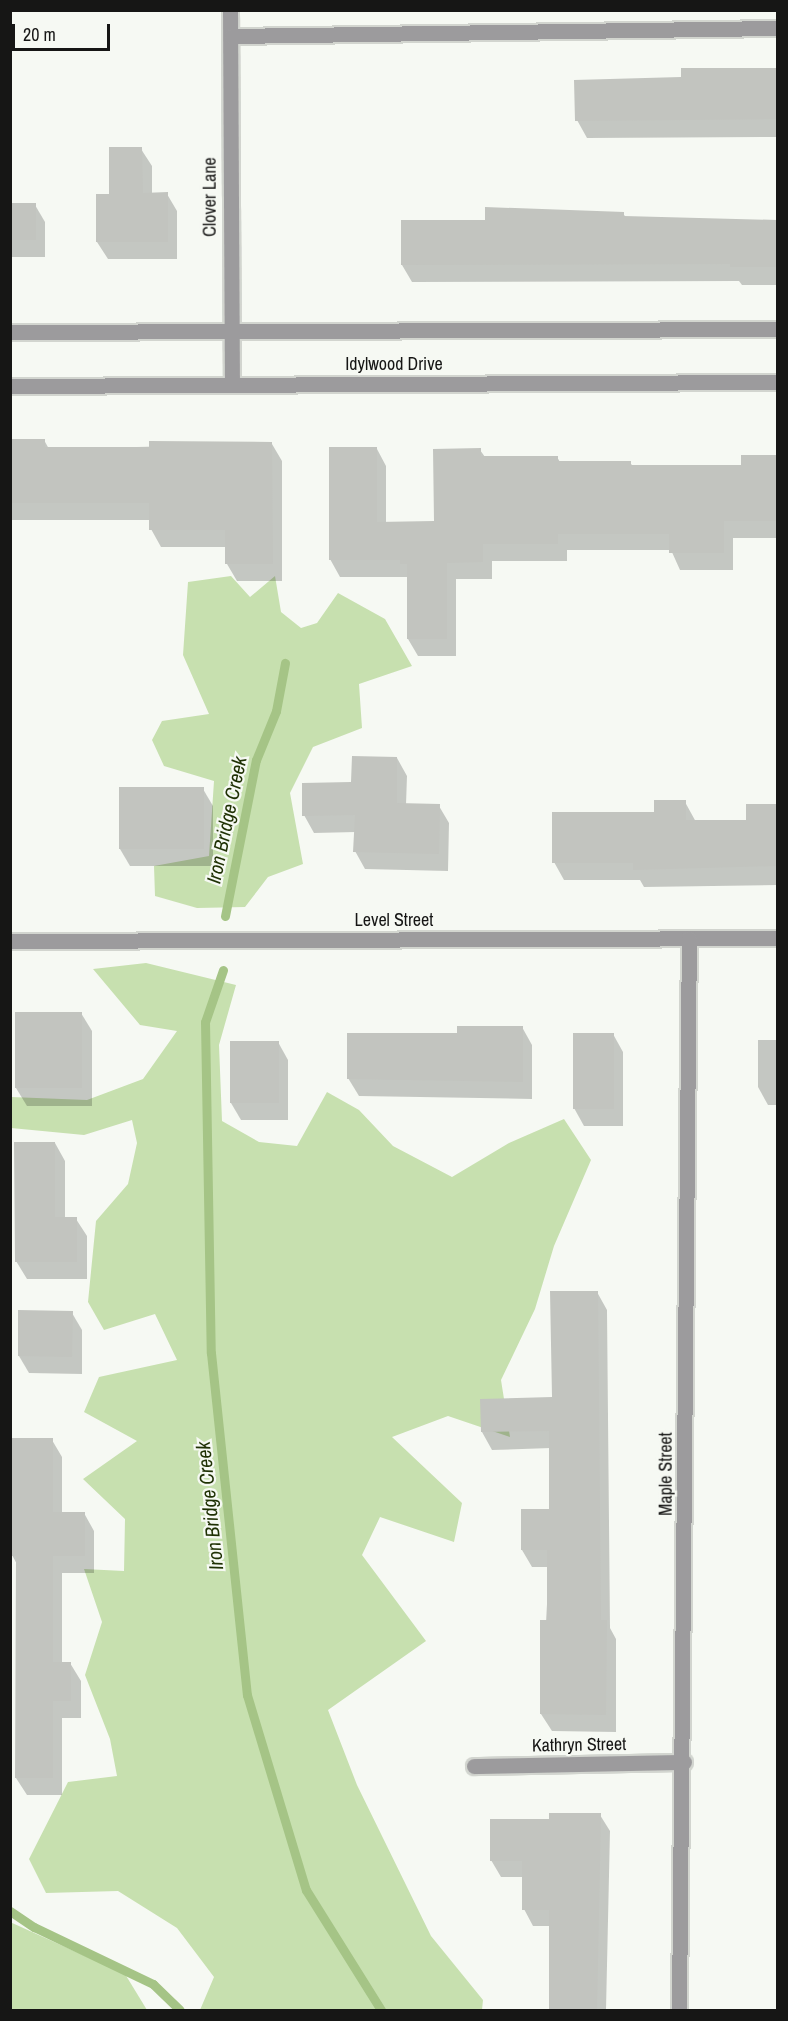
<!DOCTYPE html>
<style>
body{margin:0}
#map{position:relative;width:788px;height:2021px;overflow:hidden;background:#f6f9f3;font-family:"Archivo Narrow",sans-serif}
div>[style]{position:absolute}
.green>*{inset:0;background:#c7e0af}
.shadow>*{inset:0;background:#0003}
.stream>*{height:9px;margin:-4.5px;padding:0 4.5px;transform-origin:4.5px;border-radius:4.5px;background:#a5c486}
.building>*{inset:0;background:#c2c4bf}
.roads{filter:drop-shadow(2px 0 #d2d5cf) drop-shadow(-2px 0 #d2d5cf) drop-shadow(0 2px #d2d5cf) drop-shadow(0 -2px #d2d5cf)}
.minor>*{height:15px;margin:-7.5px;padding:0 7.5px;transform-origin:7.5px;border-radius:7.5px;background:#9c9b9d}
span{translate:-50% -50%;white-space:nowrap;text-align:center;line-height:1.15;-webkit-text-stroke:4.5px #f6f9f3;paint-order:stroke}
.street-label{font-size:18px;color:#161615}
.water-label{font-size:20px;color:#1f3104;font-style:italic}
.frame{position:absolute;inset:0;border:12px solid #161615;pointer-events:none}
.scale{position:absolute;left:12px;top:24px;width:98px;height:27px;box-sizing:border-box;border:3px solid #161615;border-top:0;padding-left:8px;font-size:18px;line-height:21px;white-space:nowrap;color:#161615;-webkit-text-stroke:4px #f6f9f3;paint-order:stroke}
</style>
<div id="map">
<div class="green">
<div style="clip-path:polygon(231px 576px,250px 597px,275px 576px,281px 612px,301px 628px,317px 623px,338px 593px,385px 619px,412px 666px,359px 684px,362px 728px,313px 747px,290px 793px,303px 864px,268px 877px,245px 907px,197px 908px,155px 896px,154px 866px,209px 856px,214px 781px,164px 766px,152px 740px,162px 721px,209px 714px,183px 655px,188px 582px)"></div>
<div style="clip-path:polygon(146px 963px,236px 985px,219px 1045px,222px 1121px,259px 1142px,297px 1146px,327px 1092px,359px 1110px,393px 1146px,452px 1177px,509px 1143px,564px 1119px,591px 1160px,554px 1246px,535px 1309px,501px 1380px,510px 1437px,448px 1416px,392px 1437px,462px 1503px,454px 1542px,380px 1517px,362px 1555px,426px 1641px,328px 1710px,357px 1785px,431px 1936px,483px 2000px,482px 2010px,200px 2010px,214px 1977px,177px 1928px,118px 1891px,46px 1893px,29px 1859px,68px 1782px,117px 1776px,110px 1739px,85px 1675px,102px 1622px,84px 1569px,124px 1571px,125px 1519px,83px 1479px,137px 1441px,84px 1412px,99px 1377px,177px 1360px,155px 1314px,104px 1330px,88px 1302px,96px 1221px,128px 1184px,137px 1143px,132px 1120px,84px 1135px,11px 1128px,11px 1097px,87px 1100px,143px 1079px,177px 1031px,140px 1025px,93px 969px)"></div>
<div style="clip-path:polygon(10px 1922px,125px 1974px,147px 2010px,11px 2010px)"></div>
</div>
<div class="shadow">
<div style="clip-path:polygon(683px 70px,778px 70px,778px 137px,587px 138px,577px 120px,683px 79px)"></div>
<div style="clip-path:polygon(141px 149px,152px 166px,152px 194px,167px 194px,177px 211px,177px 259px,108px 259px,97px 242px,111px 195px)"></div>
<div style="clip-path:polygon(10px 205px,35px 205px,45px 222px,45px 257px,10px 257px)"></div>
<div style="clip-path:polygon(486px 208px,623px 213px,626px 218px,778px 222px,778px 285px,742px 285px,739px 281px,412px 282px,402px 265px,486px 222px)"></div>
<div style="clip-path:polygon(10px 440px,44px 440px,49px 449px,272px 444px,282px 461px,282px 581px,237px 581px,227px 564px,227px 547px,161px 547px,151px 529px,151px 520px,10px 520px)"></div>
<div style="clip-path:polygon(377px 449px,386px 466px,386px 523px,436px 522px,480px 450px,485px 457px,557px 457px,560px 462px,630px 462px,633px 467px,742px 467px,742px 456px,778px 456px,778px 538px,733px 538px,733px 570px,680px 570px,671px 550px,567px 550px,567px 561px,492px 561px,492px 579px,456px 579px,456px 656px,418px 656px,408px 639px,408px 577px,340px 577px,330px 559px)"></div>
<div style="clip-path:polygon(397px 758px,407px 776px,406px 805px,439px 806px,449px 823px,448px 871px,365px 869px,355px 851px,356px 832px,314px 833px,304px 815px)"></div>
<div style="clip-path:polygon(203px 789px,213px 806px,213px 866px,130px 866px,120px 849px)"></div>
<div style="clip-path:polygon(685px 802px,696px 822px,747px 822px,747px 806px,778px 806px,778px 885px,644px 887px,640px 880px,564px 880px,554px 862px)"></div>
<div style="clip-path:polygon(16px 1013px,81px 1013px,92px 1031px,92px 1106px,27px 1106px,16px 1088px)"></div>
<div style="clip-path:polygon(522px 1027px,532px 1045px,532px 1099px,359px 1096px,348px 1078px,458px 1034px)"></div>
<div style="clip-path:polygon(613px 1034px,623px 1052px,623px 1126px,584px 1126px,574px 1108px)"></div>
<div style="clip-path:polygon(758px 1040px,778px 1040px,778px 1105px,768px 1105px,758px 1087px)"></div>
<div style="clip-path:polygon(278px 1042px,288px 1060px,288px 1120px,241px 1120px,231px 1103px)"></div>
<div style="clip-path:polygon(55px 1143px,65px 1161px,65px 1219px,76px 1219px,87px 1236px,87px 1279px,27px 1279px,16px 1261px)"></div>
<div style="clip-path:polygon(597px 1292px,607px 1310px,610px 1628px,616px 1639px,616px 1732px,552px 1731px,541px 1714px,549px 1567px,532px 1567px,522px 1550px,551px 1510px,551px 1448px,492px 1450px,482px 1432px,482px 1400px,553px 1399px)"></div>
<div style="clip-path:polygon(72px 1313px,82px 1330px,82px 1374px,29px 1373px,19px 1356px)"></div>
<div style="clip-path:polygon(52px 1440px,62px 1457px,62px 1513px,84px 1513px,94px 1531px,94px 1573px,62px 1573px,62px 1663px,70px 1663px,81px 1681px,81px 1718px,62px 1718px,62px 1795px,27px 1795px,16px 1778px,18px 1566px,12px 1555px)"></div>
<div style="clip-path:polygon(600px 1815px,610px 1831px,606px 2010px,551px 2010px,551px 1926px,533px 1926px,524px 1909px,524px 1877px,501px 1877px,491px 1860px,550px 1821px)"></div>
</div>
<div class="stream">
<div style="left:225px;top:916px;width:159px;rotate:-78.8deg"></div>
<div style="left:256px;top:760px;width:53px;rotate:-67.8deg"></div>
<div style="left:276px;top:711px;width:49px;rotate:-79.4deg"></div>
<div style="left:223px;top:970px;width:55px;rotate:109.1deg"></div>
<div style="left:205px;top:1022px;width:331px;rotate:89deg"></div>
<div style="left:211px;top:1353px;width:344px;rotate:84deg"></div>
<div style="left:247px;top:1695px;width:204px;rotate:73.2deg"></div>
<div style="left:306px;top:1890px;width:142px;rotate:58deg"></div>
<div style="left:10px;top:1911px;width:29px;rotate:34deg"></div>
<div style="left:34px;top:1927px;width:132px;rotate:25.6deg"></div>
<div style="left:153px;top:1984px;width:37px;rotate:44deg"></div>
</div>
<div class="building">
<div style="clip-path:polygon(681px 68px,777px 68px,777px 119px,575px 121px,574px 80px,681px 77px)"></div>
<div style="clip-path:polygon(109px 147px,142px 147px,143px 193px,168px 192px,168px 242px,96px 242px,96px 194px,109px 194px)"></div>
<div style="clip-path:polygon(10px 203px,36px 203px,36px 240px,10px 240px)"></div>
<div style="clip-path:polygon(485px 207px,624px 212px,624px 216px,777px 220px,777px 267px,730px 267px,730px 264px,401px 265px,401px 220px,485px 220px)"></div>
<div style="clip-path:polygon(10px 439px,45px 439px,45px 447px,149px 447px,149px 441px,272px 442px,273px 564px,225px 564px,225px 530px,149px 530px,149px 503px,10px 503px)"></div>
<div style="clip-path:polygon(329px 447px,377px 447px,377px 522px,434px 521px,433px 449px,481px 448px,481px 456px,558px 456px,558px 461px,631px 461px,631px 465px,741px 465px,741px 455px,777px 455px,777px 521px,724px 521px,724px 553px,669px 553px,669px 534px,558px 534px,558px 544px,483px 544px,483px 562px,447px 563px,447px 639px,407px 639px,407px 564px,400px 564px,400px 560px,329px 560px)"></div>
<div style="clip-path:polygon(352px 756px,397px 757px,397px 803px,440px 804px,439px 854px,353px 852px,355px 815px,302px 816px,302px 783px,351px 782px)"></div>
<div style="clip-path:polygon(119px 787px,204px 787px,204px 849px,119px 849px)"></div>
<div style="clip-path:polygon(654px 800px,686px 800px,686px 820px,746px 820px,746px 804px,777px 804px,777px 866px,633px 870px,633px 863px,552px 863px,552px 812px,654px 812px)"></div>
<div style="clip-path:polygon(15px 1012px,82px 1012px,82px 1088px,15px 1088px)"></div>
<div style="clip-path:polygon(457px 1026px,523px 1026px,523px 1082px,347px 1079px,347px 1033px,457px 1033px)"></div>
<div style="clip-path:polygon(573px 1033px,614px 1033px,614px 1109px,573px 1109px)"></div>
<div style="clip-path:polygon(230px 1041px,279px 1041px,279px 1103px,230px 1103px)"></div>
<div style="clip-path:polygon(14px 1142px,55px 1142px,55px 1217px,77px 1217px,77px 1262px,15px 1262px)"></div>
<div style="clip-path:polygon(550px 1291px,598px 1291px,601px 1620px,607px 1620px,606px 1715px,540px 1714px,540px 1620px,547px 1620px,547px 1550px,521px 1550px,521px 1509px,549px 1509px,549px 1431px,481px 1432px,480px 1399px,552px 1397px)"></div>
<div style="clip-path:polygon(18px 1310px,73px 1311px,72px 1357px,18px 1356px)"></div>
<div style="clip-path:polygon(10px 1438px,53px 1438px,53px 1512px,85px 1512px,85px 1556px,53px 1556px,53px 1662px,71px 1662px,71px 1701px,53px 1701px,53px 1778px,15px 1778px,16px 1556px,10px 1556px)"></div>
<div style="clip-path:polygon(549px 1813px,601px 1813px,597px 2010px,549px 2010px,549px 1910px,522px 1910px,522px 1861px,490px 1861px,490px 1819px,549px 1819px)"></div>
</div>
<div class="roads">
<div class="minor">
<div style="left:230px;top:10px;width:373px;rotate:89.7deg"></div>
<div style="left:231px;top:36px;width:547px;rotate:-0.84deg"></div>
<div style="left:10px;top:332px;width:768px;rotate:-0.22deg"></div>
<div style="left:10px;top:386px;width:768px;rotate:-0.3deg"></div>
<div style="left:10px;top:941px;width:768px;rotate:-0.22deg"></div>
<div style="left:474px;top:1766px;width:210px;rotate:-1.1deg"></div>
<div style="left:679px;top:2010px;width:1072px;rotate:-89.47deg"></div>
</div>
</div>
<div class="street-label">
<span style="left:210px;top:197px;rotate:-90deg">Clover Lane</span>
<span style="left:394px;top:364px">Idylwood Drive</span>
<span style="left:394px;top:920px">Level Street</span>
<span style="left:666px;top:1474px;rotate:-90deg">Maple Street</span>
<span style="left:579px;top:1745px;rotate:-1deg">Kathryn Street</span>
</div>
<div class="water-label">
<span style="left:226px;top:820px;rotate:-78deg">Iron Bridge Creek</span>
<span style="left:209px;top:1506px;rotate:-96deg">Iron Bridge Creek</span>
</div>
<div class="frame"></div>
<div class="scale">20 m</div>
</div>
